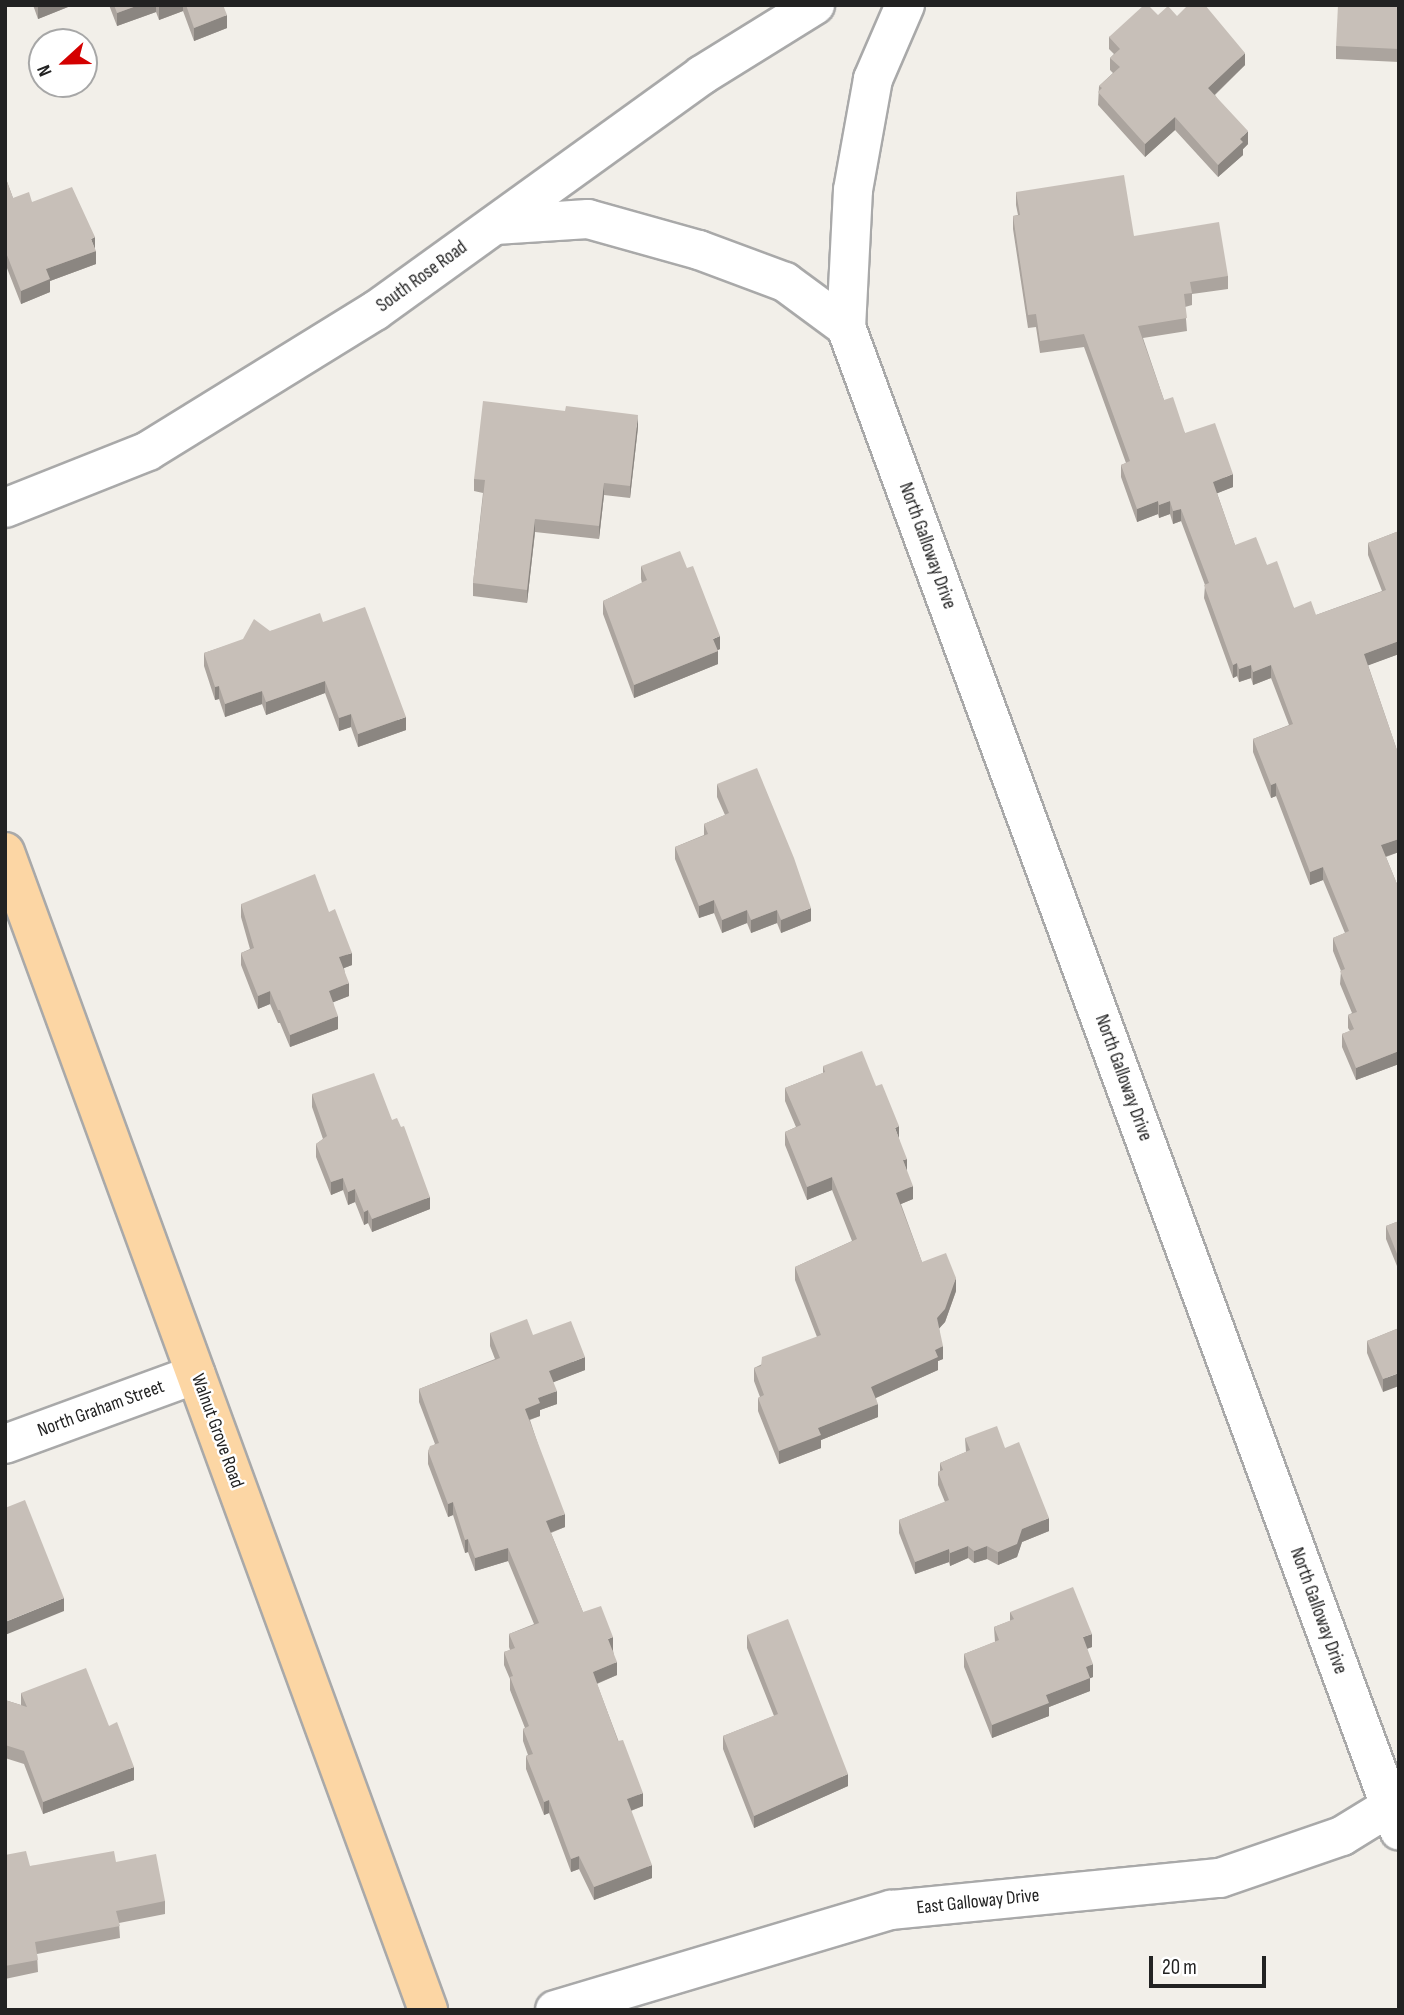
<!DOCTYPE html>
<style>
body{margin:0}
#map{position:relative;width:1404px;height:2015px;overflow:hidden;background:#f2efe9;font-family:"Sofia Sans Condensed",sans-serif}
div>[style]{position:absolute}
.roads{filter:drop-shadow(2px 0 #a9a9a9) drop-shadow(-2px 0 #a9a9a9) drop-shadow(0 2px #a9a9a9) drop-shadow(0 -2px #a9a9a9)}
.minor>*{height:38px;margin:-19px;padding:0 19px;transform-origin:19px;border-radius:19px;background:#fff}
.major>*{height:38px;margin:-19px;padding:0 19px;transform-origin:19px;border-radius:19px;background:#fcd6a4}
.wall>*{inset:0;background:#aba49e}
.shaded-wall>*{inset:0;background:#8b8681}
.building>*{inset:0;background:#c7bfb8}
span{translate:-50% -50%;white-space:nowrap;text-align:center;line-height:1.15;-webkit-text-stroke:5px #fff;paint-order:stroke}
.street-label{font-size:19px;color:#222}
.frame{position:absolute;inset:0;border:7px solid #222;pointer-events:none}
.north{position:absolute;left:28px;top:28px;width:70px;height:70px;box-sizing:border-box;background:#fff;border:2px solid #a7a7a7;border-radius:50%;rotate:248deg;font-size:19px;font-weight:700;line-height:28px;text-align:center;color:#222}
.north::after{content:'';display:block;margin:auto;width:24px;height:32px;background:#d40000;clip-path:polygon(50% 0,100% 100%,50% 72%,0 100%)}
.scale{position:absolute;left:1149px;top:1956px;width:117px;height:32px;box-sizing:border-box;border:4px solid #222;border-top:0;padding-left:9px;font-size:21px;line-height:24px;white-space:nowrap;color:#222;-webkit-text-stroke:5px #fff;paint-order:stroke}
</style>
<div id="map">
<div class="roads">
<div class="minor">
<div style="left:905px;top:5px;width:81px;rotate:113.4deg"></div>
<div style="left:873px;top:79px;width:113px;rotate:100.2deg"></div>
<div style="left:853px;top:190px;width:137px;rotate:92.9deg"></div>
<div style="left:846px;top:327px;width:1602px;rotate:69.8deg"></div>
<div style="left:495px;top:225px;width:93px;rotate:-3.7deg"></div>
<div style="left:588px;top:219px;width:115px;rotate:15.6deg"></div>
<div style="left:699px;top:250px;width:92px;rotate:20.4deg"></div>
<div style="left:785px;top:282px;width:76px;rotate:36.4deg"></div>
<div style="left:5px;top:508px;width:154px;rotate:-21.7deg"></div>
<div style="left:148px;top:451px;width:267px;rotate:-31.7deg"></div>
<div style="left:375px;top:311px;width:403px;rotate:-35.8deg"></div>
<div style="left:702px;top:75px;width:133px;rotate:-31.8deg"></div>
<div style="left:5px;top:1444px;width:203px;rotate:-20.1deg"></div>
<div style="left:555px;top:2010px;width:351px;rotate:-16.6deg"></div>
<div style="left:891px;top:1910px;width:331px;rotate:-5.6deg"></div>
<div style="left:1220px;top:1878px;width:129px;rotate:-19deg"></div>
<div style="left:1342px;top:1836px;width:67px;rotate:-31.6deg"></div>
</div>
<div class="major">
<div style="left:5px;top:852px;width:1233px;rotate:69.93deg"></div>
</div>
</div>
<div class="wall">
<div style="clip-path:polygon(33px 5px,73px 5px,38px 19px)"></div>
<div style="clip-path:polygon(109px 5px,223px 5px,227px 28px,194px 41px,183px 11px,159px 20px,156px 12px,117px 26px)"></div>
<div style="clip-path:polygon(1399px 5px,1399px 62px,1336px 59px,1336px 46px)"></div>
<div style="clip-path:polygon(1158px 15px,1177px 16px,1245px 65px,1215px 95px,1248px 144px,1243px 149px,1243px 155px,1218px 177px,1175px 130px,1145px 157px,1098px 105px,1099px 86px,1113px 73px,1110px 70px,1110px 58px,1114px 54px,1109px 49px,1109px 37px)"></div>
<div style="clip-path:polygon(5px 176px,13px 198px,32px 202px,95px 249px,96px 264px,50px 281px,50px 292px,21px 304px,5px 263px)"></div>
<div style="clip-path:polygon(1016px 192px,1134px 236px,1228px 276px,1228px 289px,1192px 294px,1192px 305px,1185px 307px,1187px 331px,1143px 338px,1164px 400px,1185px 433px,1233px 487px,1217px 493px,1235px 545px,1267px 565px,1294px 608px,1316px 615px,1382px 591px,1368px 555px,1368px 543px,1399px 531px,1399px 654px,1368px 665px,1399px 756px,1399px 852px,1386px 857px,1399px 889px,1399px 1064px,1356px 1080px,1342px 1047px,1342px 1034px,1350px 1031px,1348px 1028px,1348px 1015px,1352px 1013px,1340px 984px,1341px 971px,1333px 951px,1333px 938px,1345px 933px,1323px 880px,1310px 885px,1276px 796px,1271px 798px,1253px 752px,1253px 739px,1289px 725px,1271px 678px,1253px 685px,1251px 678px,1239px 682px,1237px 676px,1233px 678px,1204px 598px,1205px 585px,1181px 521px,1173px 524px,1170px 514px,1159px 518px,1158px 514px,1137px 522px,1121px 477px,1121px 465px,1126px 463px,1084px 347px,1040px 353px,1036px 327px,1028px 328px,1013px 229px,1013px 216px,1018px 215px,1016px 205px)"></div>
<div style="clip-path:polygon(638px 427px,630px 498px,604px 495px,599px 539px,535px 532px,527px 603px,473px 596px,473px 583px,483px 493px,474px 491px,474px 479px)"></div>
<div style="clip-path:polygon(641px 566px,720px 649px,718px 650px,718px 664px,634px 698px,603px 614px,603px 601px,642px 583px,641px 579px)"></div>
<div style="clip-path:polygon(323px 622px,406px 730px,358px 747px,351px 727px,339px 731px,325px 693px,266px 715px,262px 704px,225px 717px,219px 699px,215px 700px,204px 666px,204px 653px,270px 631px)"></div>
<div style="clip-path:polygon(717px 784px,811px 921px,781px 933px,777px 923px,751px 933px,747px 923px,722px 933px,714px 913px,699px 918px,675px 859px,675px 847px,704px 835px,704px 824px,725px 815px,717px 797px)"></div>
<div style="clip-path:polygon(241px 904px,329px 912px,352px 965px,344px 968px,349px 996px,333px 1002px,338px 1029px,290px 1047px,280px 1023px,278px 1023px,270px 1004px,258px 1009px,241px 965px,241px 953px,250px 949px,241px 917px)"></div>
<div style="clip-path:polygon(823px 1066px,899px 1139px,913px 1199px,901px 1204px,922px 1262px,956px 1291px,945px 1322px,939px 1328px,943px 1359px,938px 1361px,938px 1370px,876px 1398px,878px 1417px,821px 1440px,821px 1448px,779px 1464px,758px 1411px,758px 1398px,760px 1397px,754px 1381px,754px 1368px,817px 1337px,795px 1280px,795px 1267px,852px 1241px,832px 1190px,807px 1200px,785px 1145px,785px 1132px,796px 1127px,785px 1101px,785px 1088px,823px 1073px)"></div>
<div style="clip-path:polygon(312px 1094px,392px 1120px,430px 1209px,372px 1232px,368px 1223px,364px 1225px,355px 1202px,348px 1205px,343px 1190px,331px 1195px,316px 1157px,316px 1144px,323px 1139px,312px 1107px)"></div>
<div style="clip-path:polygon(1399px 1221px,1399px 1271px,1386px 1239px,1386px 1226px)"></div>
<div style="clip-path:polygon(1399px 1328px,1383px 1392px,1367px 1353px,1367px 1341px)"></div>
<div style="clip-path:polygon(490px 1333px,533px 1335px,585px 1370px,553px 1382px,557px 1404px,540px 1410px,540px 1416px,530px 1420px,565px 1527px,551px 1533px,583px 1612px,613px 1650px,617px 1675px,597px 1684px,643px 1806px,631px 1811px,652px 1878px,594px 1900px,579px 1869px,571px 1872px,549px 1813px,544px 1815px,526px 1769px,526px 1756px,528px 1755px,523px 1741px,523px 1729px,525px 1728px,510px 1690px,510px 1679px,504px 1665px,504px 1652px,510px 1650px,509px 1647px,509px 1634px,534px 1624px,508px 1561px,475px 1571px,468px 1552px,465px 1553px,453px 1515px,448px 1517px,428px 1464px,428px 1451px,435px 1444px,419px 1402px,419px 1389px,495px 1359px,490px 1346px)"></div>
<div style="clip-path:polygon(965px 1438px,1005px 1448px,1049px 1531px,1022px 1542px,1017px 1557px,998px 1565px,987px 1559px,974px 1563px,968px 1558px,950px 1566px,949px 1562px,915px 1574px,899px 1533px,899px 1520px,945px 1502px,938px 1485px,938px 1472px,940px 1471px,940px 1463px,966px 1452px)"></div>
<div style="clip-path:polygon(1010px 1612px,1092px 1647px,1087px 1649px,1093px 1677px,1090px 1678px,1090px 1691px,1049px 1707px,1049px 1716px,992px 1738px,964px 1667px,964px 1654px,995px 1642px,994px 1627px,1010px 1621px)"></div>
<div style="clip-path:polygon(747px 1635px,848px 1786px,754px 1828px,723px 1749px,723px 1736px,774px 1716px,747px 1648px)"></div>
<div style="clip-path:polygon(21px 1693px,109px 1726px,134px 1780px,43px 1814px,24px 1764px,5px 1758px,5px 1700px,21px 1705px)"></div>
<div style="clip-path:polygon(5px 1855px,30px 1866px,116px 1862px,165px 1901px,165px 1914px,119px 1923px,120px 1938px,37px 1954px,38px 1972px,5px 1979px)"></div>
</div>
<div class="shaded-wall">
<div style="clip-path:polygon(40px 5px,73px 5px,38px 19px,38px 6px)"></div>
<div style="clip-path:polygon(139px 5px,156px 5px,156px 12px,117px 26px,117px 13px)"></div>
<div style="clip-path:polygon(163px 5px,183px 5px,183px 11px,159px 20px,159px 7px)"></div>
<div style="clip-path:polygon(227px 15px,227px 28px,194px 41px,194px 28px)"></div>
<div style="clip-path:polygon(1245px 53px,1245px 65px,1208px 101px,1208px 88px)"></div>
<div style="clip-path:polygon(1175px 117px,1175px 130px,1145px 157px,1145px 144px)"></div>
<div style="clip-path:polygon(1248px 131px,1248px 144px,1243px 149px,1243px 155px,1218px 177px,1218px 165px,1240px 139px)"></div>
<div style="clip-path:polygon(95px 237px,95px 250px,91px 239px)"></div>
<div style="clip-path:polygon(96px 251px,96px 264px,50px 281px,50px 292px,21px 304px,21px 291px,46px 269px)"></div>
<div style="clip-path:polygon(638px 415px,638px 427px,630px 498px,630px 486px)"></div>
<div style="clip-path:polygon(1233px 474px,1233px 487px,1213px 495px,1213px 482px)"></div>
<div style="clip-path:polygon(604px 483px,604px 495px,599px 539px,599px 526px)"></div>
<div style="clip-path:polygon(1158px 501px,1158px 514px,1137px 522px,1137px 509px)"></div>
<div style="clip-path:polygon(1170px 501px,1170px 514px,1159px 518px,1159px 505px)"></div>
<div style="clip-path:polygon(1181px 509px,1181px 521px,1173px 524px,1173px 511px)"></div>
<div style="clip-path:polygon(535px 519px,535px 532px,527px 603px,527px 590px)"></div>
<div style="clip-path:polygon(720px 636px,720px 649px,713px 652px,713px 639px)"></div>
<div style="clip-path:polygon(1399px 641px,1399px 654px,1364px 667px,1364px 654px)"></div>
<div style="clip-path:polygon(718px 651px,718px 664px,634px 698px,634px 685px)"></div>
<div style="clip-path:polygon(1237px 663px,1237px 676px,1233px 678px,1233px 665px)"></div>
<div style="clip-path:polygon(1251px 665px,1251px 678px,1239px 682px,1239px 669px)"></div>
<div style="clip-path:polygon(1271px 665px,1271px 678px,1253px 685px,1253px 672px)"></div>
<div style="clip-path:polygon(325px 681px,325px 693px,266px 715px,266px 702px)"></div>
<div style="clip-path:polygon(219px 686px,219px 699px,215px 700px,215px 687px)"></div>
<div style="clip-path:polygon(262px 691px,262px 704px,225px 717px,225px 704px)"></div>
<div style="clip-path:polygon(351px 714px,351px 727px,339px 731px,339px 718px)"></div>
<div style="clip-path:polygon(406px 717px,406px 730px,358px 747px,358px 734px)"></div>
<div style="clip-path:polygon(1276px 783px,1276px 796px,1271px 798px,1271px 785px)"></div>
<div style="clip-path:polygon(1399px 839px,1399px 852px,1381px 858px,1381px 845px)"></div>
<div style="clip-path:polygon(1323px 867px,1323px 880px,1310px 885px,1310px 872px)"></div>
<div style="clip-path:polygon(714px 900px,714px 913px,699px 918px,699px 906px)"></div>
<div style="clip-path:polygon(811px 908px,811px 921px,781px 933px,781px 920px)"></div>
<div style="clip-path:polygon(747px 910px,747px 923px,722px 933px,722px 920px)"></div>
<div style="clip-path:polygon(777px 910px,777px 923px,751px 933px,751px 920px)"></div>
<div style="clip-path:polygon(352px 953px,352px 965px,339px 970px,339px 957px)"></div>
<div style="clip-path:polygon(349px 983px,349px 996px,329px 1004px,329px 991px)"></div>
<div style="clip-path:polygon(270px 991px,270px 1004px,258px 1009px,258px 996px)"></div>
<div style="clip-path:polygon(338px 1016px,338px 1029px,290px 1047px,290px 1035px)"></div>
<div style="clip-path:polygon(1399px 1051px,1399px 1064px,1356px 1080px,1356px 1068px)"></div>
<div style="clip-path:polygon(899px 1126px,899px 1139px,895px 1128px)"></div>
<div style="clip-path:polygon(907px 1159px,907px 1172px,903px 1160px)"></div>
<div style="clip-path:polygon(832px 1177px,832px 1190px,807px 1200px,807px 1187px)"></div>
<div style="clip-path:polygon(343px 1178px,343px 1190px,331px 1195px,331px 1182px)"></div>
<div style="clip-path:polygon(913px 1186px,913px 1199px,896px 1206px,896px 1193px)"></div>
<div style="clip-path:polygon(355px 1189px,355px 1202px,348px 1205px,348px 1192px)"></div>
<div style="clip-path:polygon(430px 1197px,430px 1209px,372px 1232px,372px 1219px)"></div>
<div style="clip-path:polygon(368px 1210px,368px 1223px,364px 1225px,364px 1212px)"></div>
<div style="clip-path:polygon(956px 1278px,956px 1291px,945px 1322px,937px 1331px,937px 1318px)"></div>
<div style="clip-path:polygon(943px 1346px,943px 1359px,938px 1361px,938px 1370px,871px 1400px,871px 1387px,935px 1350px)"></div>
<div style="clip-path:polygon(585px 1357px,585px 1370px,549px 1384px,549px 1371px)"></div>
<div style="clip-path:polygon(1399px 1373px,1399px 1386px,1383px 1392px,1383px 1379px)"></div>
<div style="clip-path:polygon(557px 1391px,557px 1404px,540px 1410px,540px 1416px,525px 1421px,525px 1409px,538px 1398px)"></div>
<div style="clip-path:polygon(878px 1404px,878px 1417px,821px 1440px,821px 1448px,779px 1464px,779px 1451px,818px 1428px)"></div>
<div style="clip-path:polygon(453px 1502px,453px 1515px,448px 1517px,448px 1504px)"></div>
<div style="clip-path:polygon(565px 1514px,565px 1527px,546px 1534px,546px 1521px)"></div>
<div style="clip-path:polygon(1049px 1518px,1049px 1531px,1022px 1542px,1017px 1557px,998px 1565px,998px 1552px,1022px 1529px)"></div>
<div style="clip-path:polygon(468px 1539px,468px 1552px,465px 1553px,465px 1540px)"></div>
<div style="clip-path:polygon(968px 1546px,968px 1558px,950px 1566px,950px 1553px)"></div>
<div style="clip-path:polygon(987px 1546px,987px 1559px,974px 1563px,974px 1551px)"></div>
<div style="clip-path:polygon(508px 1548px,508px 1561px,475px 1571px,475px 1558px)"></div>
<div style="clip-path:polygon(949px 1549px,949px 1562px,915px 1574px,915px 1562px)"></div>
<div style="clip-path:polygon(64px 1598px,64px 1611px,5px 1635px,5px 1622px)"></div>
<div style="clip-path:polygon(1092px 1634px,1092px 1647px,1083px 1650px,1083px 1637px)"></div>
<div style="clip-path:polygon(613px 1637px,613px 1650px,608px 1652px,608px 1639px)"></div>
<div style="clip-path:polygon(617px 1662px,617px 1675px,593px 1685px,593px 1672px)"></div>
<div style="clip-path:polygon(1093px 1664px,1093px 1677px,1086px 1680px,1086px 1667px)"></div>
<div style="clip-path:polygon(1090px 1678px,1090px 1691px,1049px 1707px,1049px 1716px,992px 1738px,992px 1725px,1046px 1695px)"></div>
<div style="clip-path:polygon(134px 1767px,134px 1780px,43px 1814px,43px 1802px)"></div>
<div style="clip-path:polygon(848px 1774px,848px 1786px,754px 1828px,754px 1816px)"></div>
<div style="clip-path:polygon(643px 1793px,643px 1806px,627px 1812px,627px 1799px)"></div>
<div style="clip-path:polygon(549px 1800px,549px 1813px,544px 1815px,544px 1802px)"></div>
<div style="clip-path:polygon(579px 1856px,579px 1869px,571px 1872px,571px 1859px)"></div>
<div style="clip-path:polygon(652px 1865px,652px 1878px,594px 1900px,594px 1887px)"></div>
</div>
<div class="building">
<div style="clip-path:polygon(114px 5px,139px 5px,117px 13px)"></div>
<div style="clip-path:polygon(186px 5px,223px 5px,227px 15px,194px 28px)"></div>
<div style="clip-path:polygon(1144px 5px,1148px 5px,1158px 15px,1168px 6px,1177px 16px,1188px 5px,1205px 5px,1245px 53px,1208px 88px,1248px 131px,1240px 139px,1243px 142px,1218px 165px,1175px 117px,1145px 144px,1098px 92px,1102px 88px,1099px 86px,1120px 67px,1110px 58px,1120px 49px,1109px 37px)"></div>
<div style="clip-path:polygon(1338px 5px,1399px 5px,1399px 49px,1336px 46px)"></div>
<div style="clip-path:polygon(1124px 175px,1134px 236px,1219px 222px,1228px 276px,1190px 282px,1192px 293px,1184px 294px,1187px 318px,1138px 326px,1164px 400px,1173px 397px,1185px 433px,1215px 423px,1233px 474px,1213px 482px,1235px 545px,1256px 537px,1267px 565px,1277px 561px,1294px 608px,1311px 601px,1316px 615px,1386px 590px,1368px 543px,1399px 531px,1399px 641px,1364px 654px,1399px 756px,1399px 839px,1381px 845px,1399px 889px,1399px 1051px,1356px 1068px,1342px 1034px,1354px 1029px,1348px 1015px,1357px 1012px,1340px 971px,1345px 969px,1333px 938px,1349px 931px,1323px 867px,1310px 872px,1276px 783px,1271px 785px,1253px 739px,1293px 724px,1271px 665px,1253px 672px,1251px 665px,1239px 669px,1237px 663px,1233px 665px,1204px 585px,1209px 583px,1181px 509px,1173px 511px,1170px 501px,1159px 505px,1158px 501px,1137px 509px,1121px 465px,1130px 461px,1084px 334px,1040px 341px,1036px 314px,1028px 315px,1013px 216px,1020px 215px,1016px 192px)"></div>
<div style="clip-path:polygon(5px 176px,13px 198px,29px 192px,32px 202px,72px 187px,95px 237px,91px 239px,96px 251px,46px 269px,50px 279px,21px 291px,5px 250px)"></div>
<div style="clip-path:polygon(483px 401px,565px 411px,566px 406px,638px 415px,630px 486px,604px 483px,599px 526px,535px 519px,527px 590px,473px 583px,485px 480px,474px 479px)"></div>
<div style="clip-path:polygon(680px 551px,687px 568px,693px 566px,720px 636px,713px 639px,718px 651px,634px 685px,603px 601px,647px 580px,641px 566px)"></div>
<div style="clip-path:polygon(365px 607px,406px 717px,358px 734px,351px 714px,339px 718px,325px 681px,266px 702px,262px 691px,225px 704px,219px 686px,215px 687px,204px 653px,243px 639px,254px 619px,270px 631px,320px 613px,323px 622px)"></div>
<div style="clip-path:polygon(757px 768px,794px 858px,811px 908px,781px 920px,777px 910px,751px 920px,747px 910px,722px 920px,714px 900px,699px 906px,675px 847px,708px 834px,704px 824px,729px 813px,717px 784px)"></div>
<div style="clip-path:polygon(315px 874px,329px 912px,335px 909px,352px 953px,339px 957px,349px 983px,329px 991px,338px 1016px,290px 1035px,280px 1010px,278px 1010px,270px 991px,258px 996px,241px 953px,254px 948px,241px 904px)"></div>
<div style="clip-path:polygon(862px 1051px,876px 1086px,882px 1084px,899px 1126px,895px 1128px,907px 1159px,903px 1160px,913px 1186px,896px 1193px,922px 1262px,946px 1253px,956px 1278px,945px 1309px,937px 1318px,943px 1346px,935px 1350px,938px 1357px,871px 1387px,878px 1404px,818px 1428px,821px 1435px,779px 1451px,758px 1398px,764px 1395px,754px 1368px,761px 1366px,762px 1357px,821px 1335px,795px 1267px,857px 1239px,832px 1177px,807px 1187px,785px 1132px,801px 1125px,785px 1088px,825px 1072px,823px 1066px)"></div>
<div style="clip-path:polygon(374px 1073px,392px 1120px,397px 1118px,401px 1127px,404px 1126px,430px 1197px,372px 1219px,368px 1210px,364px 1212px,355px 1189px,348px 1192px,343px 1178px,331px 1182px,316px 1144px,327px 1136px,312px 1094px)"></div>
<div style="clip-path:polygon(1399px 1221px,1399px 1259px,1386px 1226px)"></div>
<div style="clip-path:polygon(527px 1319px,533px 1335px,571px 1321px,585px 1357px,549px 1371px,557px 1391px,538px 1398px,540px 1403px,525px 1409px,565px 1514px,546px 1521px,583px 1612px,601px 1606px,613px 1637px,608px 1639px,617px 1662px,593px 1672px,618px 1741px,623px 1740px,643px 1793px,627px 1799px,652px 1865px,594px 1887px,579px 1856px,571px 1859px,549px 1800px,544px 1802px,526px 1756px,533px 1754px,523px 1729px,529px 1726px,510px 1677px,513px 1676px,504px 1652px,515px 1648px,509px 1634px,539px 1623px,508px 1548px,475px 1558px,468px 1539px,465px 1540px,453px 1502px,448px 1504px,428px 1451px,430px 1446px,439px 1443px,419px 1389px,500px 1358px,490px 1333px)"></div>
<div style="clip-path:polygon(1399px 1328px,1399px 1373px,1383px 1379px,1367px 1341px)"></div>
<div style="clip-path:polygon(997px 1426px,1005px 1448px,1019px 1442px,1049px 1518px,1022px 1529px,1017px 1544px,998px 1552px,987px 1546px,974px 1551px,968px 1546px,950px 1553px,949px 1549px,915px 1562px,899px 1520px,949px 1500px,938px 1472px,943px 1470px,940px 1463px,970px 1450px,965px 1438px)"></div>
<div style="clip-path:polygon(25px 1500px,64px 1598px,5px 1622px,5px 1508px)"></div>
<div style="clip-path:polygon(1073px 1587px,1092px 1634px,1083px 1637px,1093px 1664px,1086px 1667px,1090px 1678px,1046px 1695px,1049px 1703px,992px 1725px,964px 1654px,999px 1640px,994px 1627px,1014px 1619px,1010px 1612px)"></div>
<div style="clip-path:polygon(788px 1619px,848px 1774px,754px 1816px,723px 1736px,778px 1714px,747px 1635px)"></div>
<div style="clip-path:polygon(86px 1668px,109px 1726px,117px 1722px,134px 1767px,43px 1802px,24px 1751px,5px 1745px,5px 1700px,27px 1707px,21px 1693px)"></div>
<div style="clip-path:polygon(26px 1851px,30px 1866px,114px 1851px,116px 1862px,156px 1854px,165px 1901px,116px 1911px,120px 1926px,35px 1942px,38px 1960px,5px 1966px,5px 1855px)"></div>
</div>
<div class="street-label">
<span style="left:422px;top:277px;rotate:-36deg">South Rose Road</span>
<span style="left:927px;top:546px;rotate:70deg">North Galloway Drive</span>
<span style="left:1123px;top:1078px;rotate:70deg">North Galloway Drive</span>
<span style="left:101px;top:1409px;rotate:-20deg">North Graham Street</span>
<span style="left:217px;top:1431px;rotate:70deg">Walnut Grove Road</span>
<span style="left:1318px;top:1611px;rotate:70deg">North Galloway Drive</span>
<span style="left:978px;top:1902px;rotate:-6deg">East Galloway Drive</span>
</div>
<div class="frame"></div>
<div class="north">N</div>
<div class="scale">20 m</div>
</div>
